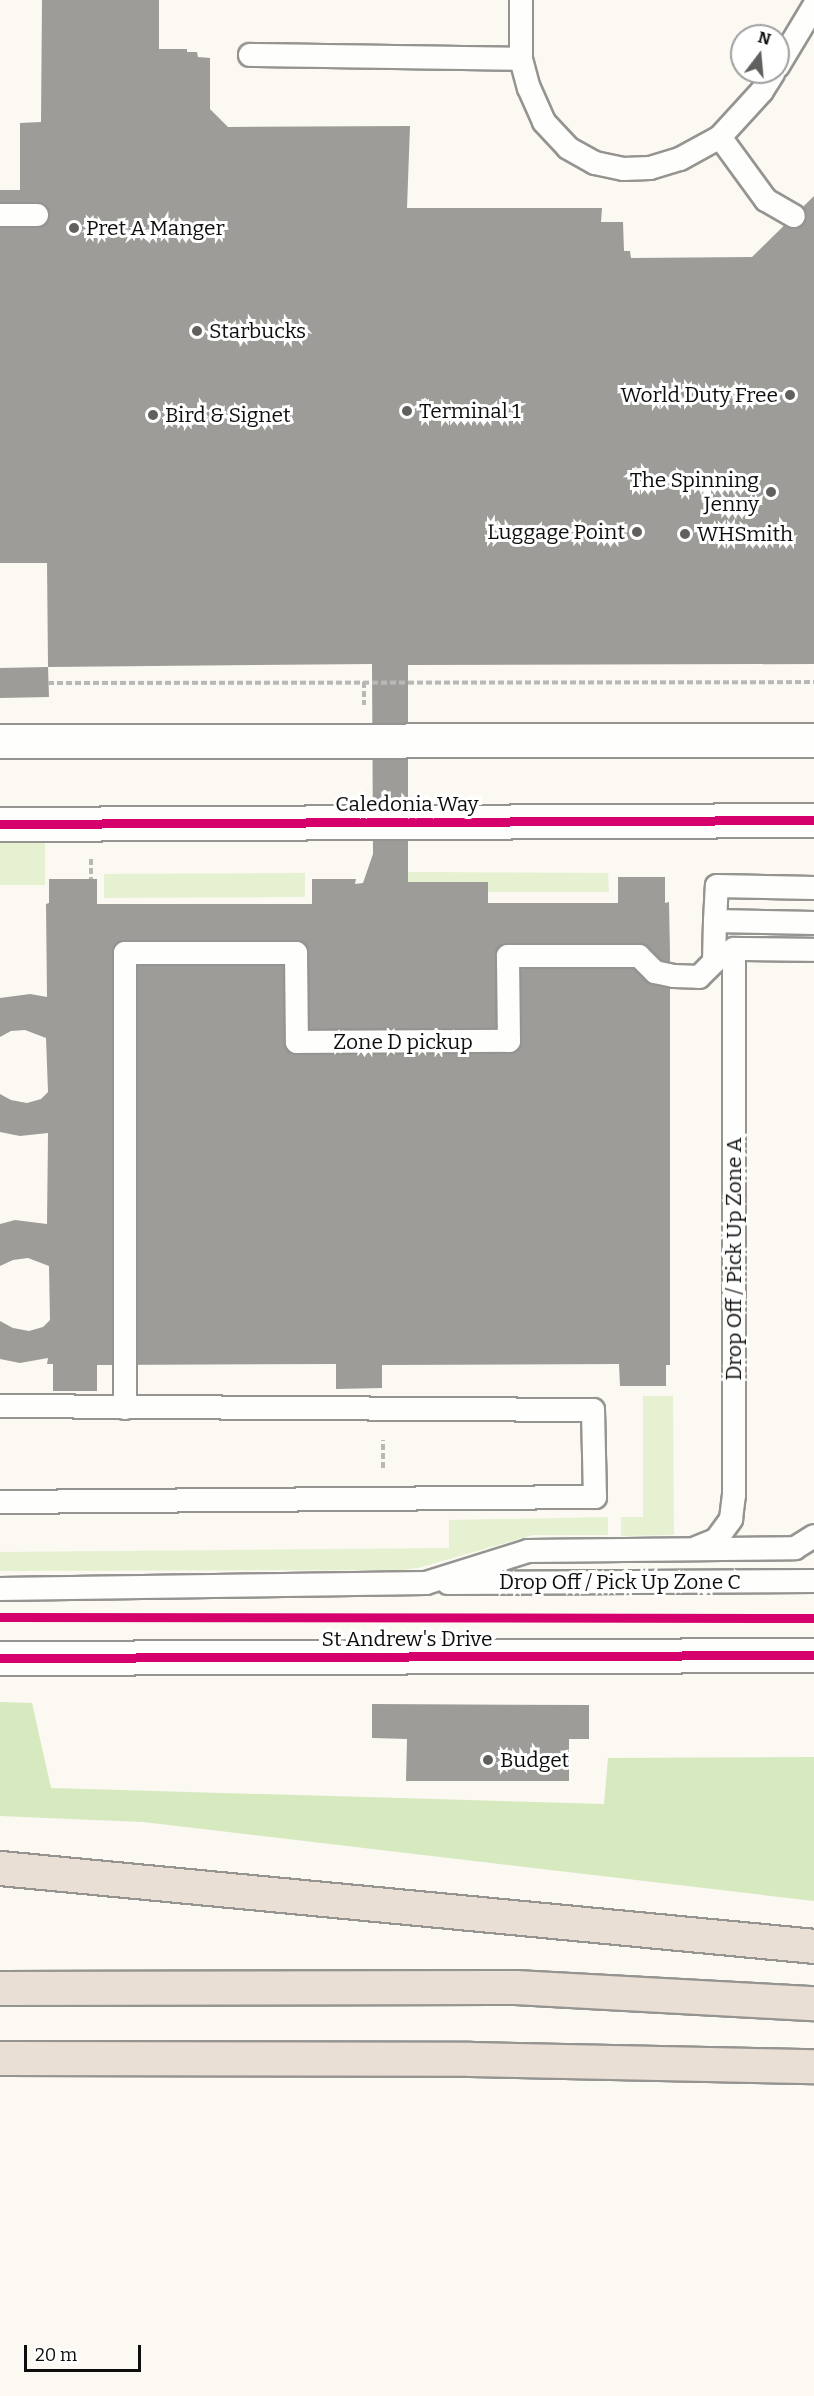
<!DOCTYPE html>
<style>
body{margin:0}
#map{position:relative;width:814px;height:2396px;overflow:hidden;background:#fbf9f2;font-family:Bitter,serif}
div>[style]{position:absolute}
.green>*{inset:0;background:#e5f1d1}
.forest>*{inset:0;background:#d6e9bf}
.building>*{inset:0;background:#9e9c98}
.path>*{height:4px;margin-top:-2px;transform-origin:0;background:repeating-linear-gradient(90deg,#b8b8b6 0 6px,transparent 0 9px)}
.roads{filter:drop-shadow(2px 0 #959491) drop-shadow(-2px 0 #959491) drop-shadow(0 2px #959491) drop-shadow(0 -2px #959491)}
.service>*{height:22px;margin:-11px;padding:0 11px;transform-origin:11px;border-radius:11px;background:#fefefd}
.minor>*{height:33px;margin:-16.5px;padding:0 16.5px;transform-origin:16.5px;border-radius:16.5px;background:#fefefd}
.motorway>*{height:33px;margin:-16.5px;padding:0 16.5px;transform-origin:16.5px;border-radius:16.5px;background:#eadfd5}
.cycleway>*{height:9px;margin:-4.5px;padding:0 4.5px;transform-origin:4.5px;border-radius:4.5px;background:#d6006c}
.dots>*{width:16px;height:16px;translate:-50% -50%;box-sizing:border-box;border:3px solid #fff;border-radius:50%}
span{translate:-50% -50%;white-space:nowrap;text-align:center;line-height:1.15;-webkit-text-stroke:6px #fff;paint-order:stroke}
.poi-label{font-size:21px;color:#0e0e0e}
.left{translate:0 -50%;text-align:left}
.right{translate:-100% -50%;text-align:right}
.street-label{font-size:21px;color:#0e0e0e}
.north{position:absolute;left:730px;top:24px;width:60px;height:60px;box-sizing:border-box;background:#fff;border:2px solid #9f9f9f;border-radius:50%;rotate:16deg;font-size:16px;font-weight:700;line-height:24px;text-align:center;color:#0e0e0e}
.north::after{content:'';display:block;margin:auto;width:21px;height:27px;background:#61605e;clip-path:polygon(50% 0,100% 100%,50% 72%,0 100%)}
.scale{position:absolute;left:24px;top:2345px;width:117px;height:27px;box-sizing:border-box;border:3px solid #0e0e0e;border-top:0;padding-left:8px;font-size:18px;line-height:21px;white-space:nowrap;color:#0e0e0e;-webkit-text-stroke:4px #fff;paint-order:stroke}
</style>
<div id="map">
<div class="green">
<div style="clip-path:polygon(0 837px,45px 837px,45px 885px,0 885px)"></div>
<div style="clip-path:polygon(408px 872px,608px 873px,609px 892px,488px 892px,488px 882px,408px 882px)"></div>
<div style="clip-path:polygon(305px 873px,305px 897px,104px 898px,104px 874px)"></div>
<div style="clip-path:polygon(643px 1396px,673px 1396px,674px 1535px,621px 1536px,621px 1517px,643px 1517px)"></div>
<div style="clip-path:polygon(608px 1517px,608px 1535px,533px 1535px,418px 1568px,402px 1570px,0 1571px,0 1552px,449px 1548px,449px 1520px)"></div>
</div>
<div class="forest">
<div style="clip-path:polygon(0 1702px,32px 1703px,51px 1788px,604px 1804px,608px 1758px,814px 1757px,814px 1901px,143px 1822px,0 1816px)"></div>
</div>
<div class="building">
<div style="clip-path:polygon(42px 0,159px 0,159px 49px,187px 49px,187px 52px,197px 52px,198px 57px,210px 58px,210px 109px,228px 127px,410px 126px,407px 208px,602px 208px,601px 222px,623px 222px,624px 251px,630px 251px,631px 258px,752px 257px,814px 196px,814px 664px,408px 665px,408px 882px,488px 882px,488px 903px,618px 903px,618px 877px,665px 877px,665px 903px,669px 902px,670px 953px,670px 1365px,666px 1365px,666px 1386px,620px 1386px,619px 1364px,382px 1365px,382px 1388px,336px 1389px,336px 1364px,97px 1365px,97px 1391px,53px 1391px,53px 1364px,47px 1364px,48px 1358px,20px 1363px,0 1359px,0 1321px,13px 1328px,29px 1331px,43px 1327px,50px 1320px,49px 1266px,28px 1258px,13px 1260px,0 1266px,0 1224px,15px 1220px,47px 1224px,48px 1133px,20px 1136px,0 1132px,0 1094px,11px 1100px,27px 1103px,41px 1099px,48px 1092px,46px 1038px,25px 1030px,11px 1031px,0 1037px,0 998px,30px 994px,47px 997px,46px 904px,49px 903px,49px 879px,97px 879px,97px 904px,312px 904px,312px 879px,356px 879px,355px 884px,363px 883px,373px 854px,372px 664px,48px 667px,47px 563px,0 563px,0 190px,20px 190px,20px 123px,41px 122px)"></div>
<div style="clip-path:polygon(48px 667px,49px 697px,0 698px,0 668px)"></div>
<div style="clip-path:polygon(372px 1704px,589px 1705px,589px 1739px,569px 1739px,569px 1781px,406px 1781px,407px 1739px,372px 1738px)"></div>
</div>
<div class="path">
<div style="left:364px;top:682px;width:23px;rotate:90deg"></div>
<div style="left:48px;top:683px;width:766px;rotate:-0.07deg"></div>
<div style="left:91px;top:859px;width:20px;rotate:90deg"></div>
<div style="left:383px;top:1468px;width:28px;rotate:-90deg"></div>
</div>
<div class="roads">
<div class="service">
<div style="left:521px;top:0;width:59px;rotate:90deg"></div>
<div style="left:521px;top:59px;width:30px;rotate:75deg"></div>
<div style="left:529px;top:88px;width:37px;rotate:66deg"></div>
<div style="left:544px;top:122px;width:35px;rotate:47deg"></div>
<div style="left:568px;top:148px;width:31px;rotate:29deg"></div>
<div style="left:595px;top:163px;width:29px;rotate:12deg"></div>
<div style="left:623px;top:169px;width:27px;rotate:-2deg"></div>
<div style="left:650px;top:168px;width:31px;rotate:-17deg"></div>
<div style="left:680px;top:159px;width:46px;rotate:-28.8deg"></div>
<div style="left:720px;top:137px;width:62px;rotate:-47.6deg"></div>
<div style="left:762px;top:91px;width:22px;rotate:-58deg"></div>
<div style="left:250px;top:55px;width:271px;rotate:0.8deg"></div>
<div style="left:778px;top:66px;width:70px;rotate:-59deg"></div>
<div style="left:720px;top:137px;width:78px;rotate:53.9deg"></div>
<div style="left:766px;top:200px;width:32px;rotate:30deg"></div>
<div style="left:0;top:215px;width:37px"></div>
<div style="left:715px;top:921px;width:35px;rotate:-87deg"></div>
<div style="left:717px;top:886px;width:97px;rotate:1.2deg"></div>
<div style="left:0;top:1406px;width:593px;rotate:0.39deg"></div>
<div style="left:593px;top:1410px;width:87px;rotate:88.7deg"></div>
<div style="left:595px;top:1497px;width:595px;rotate:179.52deg"></div>
<div style="left:125px;top:1408px;width:455px;rotate:-90deg"></div>
<div style="left:125px;top:953px;width:171px"></div>
<div style="left:296px;top:953px;width:89px;rotate:89.4deg"></div>
<div style="left:297px;top:1042px;width:212px;rotate:-0.3deg"></div>
<div style="left:509px;top:1041px;width:85px;rotate:-90.7deg"></div>
<div style="left:508px;top:956px;width:131px"></div>
<div style="left:639px;top:956px;width:23px;rotate:45deg"></div>
<div style="left:655px;top:972px;width:19px;rotate:12deg"></div>
<div style="left:674px;top:976px;width:25px;rotate:2deg"></div>
<div style="left:699px;top:977px;width:21px;rotate:-45deg"></div>
<div style="left:714px;top:962px;width:41px;rotate:-88.6deg"></div>
<div style="left:715px;top:921px;width:99px;rotate:1.2deg"></div>
<div style="left:696px;top:1548px;width:22px;rotate:-22deg"></div>
<div style="left:716px;top:1540px;width:26px;rotate:-54deg"></div>
<div style="left:731px;top:1519px;width:24px;rotate:-83deg"></div>
<div style="left:734px;top:1495px;width:546px;rotate:-90deg"></div>
<div style="left:734px;top:949px;width:80px;rotate:0.7deg"></div>
<div style="left:448px;top:1583px;width:366px;rotate:-0.3deg"></div>
<div style="left:0;top:1589px;width:426px;rotate:-0.8deg"></div>
<div style="left:426px;top:1583px;width:107px;rotate:-17.4deg"></div>
<div style="left:528px;top:1551px;width:267px;rotate:-0.6deg"></div>
<div style="left:795px;top:1548px;width:22px;rotate:-32deg"></div>
</div>
<div class="minor">
<div style="left:0;top:741px;width:814px;rotate:-0.07deg"></div>
<div style="left:0;top:824px;width:814px;rotate:-0.28deg"></div>
<div style="left:0;top:1658px;width:814px;rotate:-0.21deg"></div>
</div>
<div class="motorway">
<div style="left:0;top:1868px;width:818px;rotate:5.47deg"></div>
<div style="left:0;top:1988px;width:515px;rotate:-0.11deg"></div>
<div style="left:515px;top:1987px;width:299px;rotate:3.1deg"></div>
<div style="left:0;top:2058px;width:470px;rotate:0.1deg"></div>
<div style="left:470px;top:2059px;width:344px;rotate:1.2deg"></div>
</div>
</div>
<div class="cycleway">
<div style="left:0;top:824px;width:814px;rotate:-0.28deg"></div>
<div style="left:0;top:1617px;width:814px;rotate:0.07deg"></div>
<div style="left:0;top:1658px;width:814px;rotate:-0.21deg"></div>
</div>
<div class="dots">
<div style="left:74px;top:228px;background:#61605e"></div>
<div style="left:197px;top:331px;background:#61605e"></div>
<div style="left:790px;top:395px;background:#61605e"></div>
<div style="left:407px;top:411px;background:#61605e"></div>
<div style="left:153px;top:415px;background:#61605e"></div>
<div style="left:771px;top:492px;background:#61605e"></div>
<div style="left:637px;top:532px;background:#61605e"></div>
<div style="left:685px;top:534px;background:#61605e"></div>
<div style="left:488px;top:1760px;background:#61605e"></div>
</div>
<div class="poi-label">
<span class="left" style="left:86px;top:228px">Pret A Manger</span>
<span class="left" style="left:209px;top:331px">Starbucks</span>
<span class="right" style="left:778px;top:395px">World Duty Free</span>
<span class="left" style="left:419px;top:411px">Terminal 1</span>
<span class="left" style="left:165px;top:415px">Bird &amp; Signet</span>
<span class="right" style="left:759px;top:492px">The Spinning<br>Jenny</span>
<span class="right" style="left:625px;top:532px">Luggage Point</span>
<span class="left" style="left:697px;top:534px">WHSmith</span>
<span class="left" style="left:500px;top:1760px">Budget</span>
</div>
<div class="street-label">
<span style="left:407px;top:804px">Caledonia Way</span>
<span style="left:403px;top:1042px">Zone D pickup</span>
<span style="left:734px;top:1259px;rotate:-90deg">Drop Off / Pick Up Zone A</span>
<span style="left:620px;top:1582px">Drop Off / Pick Up Zone C</span>
<span style="left:407px;top:1639px">St Andrew's Drive</span>
</div>
<div class="north">N</div>
<div class="scale">20 m</div>
</div>
